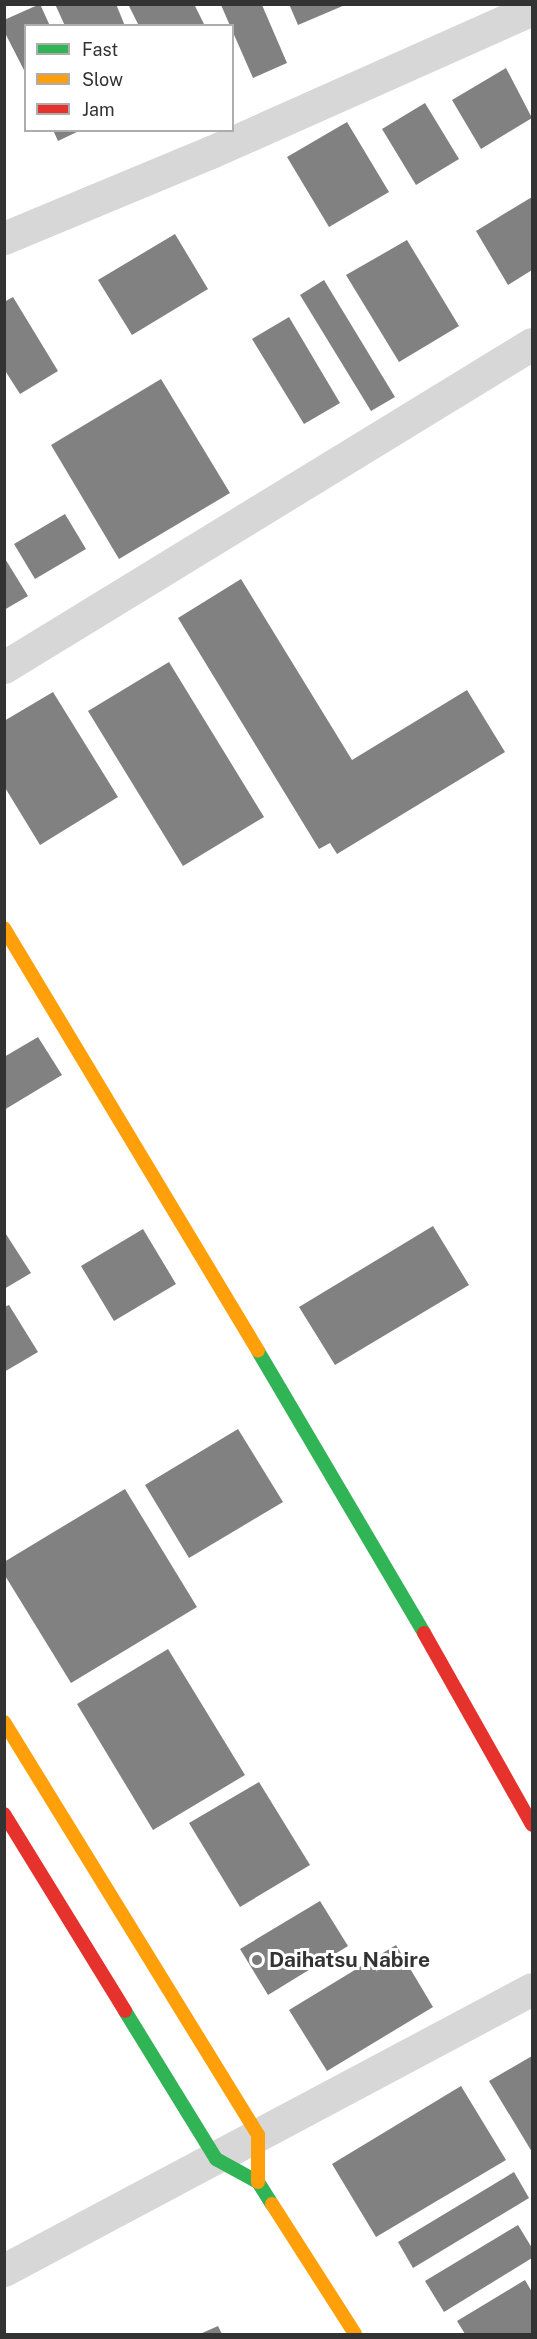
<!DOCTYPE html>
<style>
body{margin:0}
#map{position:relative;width:537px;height:2339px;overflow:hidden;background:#fff;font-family:"Public Sans",sans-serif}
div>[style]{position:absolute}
.building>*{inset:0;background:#818181}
.street>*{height:33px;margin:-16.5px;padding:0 16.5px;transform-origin:16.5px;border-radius:16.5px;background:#d7d7d7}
.fast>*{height:14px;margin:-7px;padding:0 7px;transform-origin:7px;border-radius:7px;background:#30b455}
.slow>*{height:14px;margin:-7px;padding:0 7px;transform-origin:7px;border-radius:7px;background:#ff9f0a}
.jam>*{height:14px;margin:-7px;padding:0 7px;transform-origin:7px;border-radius:7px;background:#e5322d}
.dots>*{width:16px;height:16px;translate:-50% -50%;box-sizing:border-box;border:3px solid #fff;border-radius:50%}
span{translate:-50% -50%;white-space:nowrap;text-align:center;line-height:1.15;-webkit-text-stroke:6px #fff;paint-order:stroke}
.poi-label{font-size:21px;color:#333;font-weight:700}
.left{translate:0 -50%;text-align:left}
.frame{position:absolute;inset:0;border:6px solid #333;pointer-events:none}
.legend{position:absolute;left:24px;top:24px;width:210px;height:108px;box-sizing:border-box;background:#fff;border:2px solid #adadad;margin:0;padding:8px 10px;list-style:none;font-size:18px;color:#333}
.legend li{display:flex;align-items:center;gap:12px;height:30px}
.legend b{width:30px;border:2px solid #adadad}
</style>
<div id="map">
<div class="building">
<div style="clip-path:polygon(40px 4px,50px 26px,26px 26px,26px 74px,4px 31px,4px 20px)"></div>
<div style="clip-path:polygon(55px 4px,116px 4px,125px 26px,65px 26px)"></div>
<div style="clip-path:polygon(128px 4px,194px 4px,205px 26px,139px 26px)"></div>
<div style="clip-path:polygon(289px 4px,345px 4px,345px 5px,298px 25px)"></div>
<div style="clip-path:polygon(221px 5px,262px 5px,287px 63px,253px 78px)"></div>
<div style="clip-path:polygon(506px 68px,532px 118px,481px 149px,452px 100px)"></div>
<div style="clip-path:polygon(425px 103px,459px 159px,416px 185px,382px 129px)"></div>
<div style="clip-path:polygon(347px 122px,389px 192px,329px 227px,287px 157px)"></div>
<div style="clip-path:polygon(53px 130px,81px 130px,58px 141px)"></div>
<div style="clip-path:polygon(532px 197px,532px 270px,508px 285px,476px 231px)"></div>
<div style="clip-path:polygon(175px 234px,208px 289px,132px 335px,98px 280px)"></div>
<div style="clip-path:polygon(407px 240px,459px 326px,399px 362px,346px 275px)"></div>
<div style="clip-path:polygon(324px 280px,395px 397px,371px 411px,300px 295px)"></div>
<div style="clip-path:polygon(13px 297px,58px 371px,20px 394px,4px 369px,4px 302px)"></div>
<div style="clip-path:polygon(289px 317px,340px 403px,304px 424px,252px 339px)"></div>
<div style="clip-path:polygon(161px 379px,230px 493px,119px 559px,51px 445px)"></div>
<div style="clip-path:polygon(65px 514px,86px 549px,35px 579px,14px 544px)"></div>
<div style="clip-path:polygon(4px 557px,28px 596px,4px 610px)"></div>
<div style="clip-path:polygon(241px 579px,352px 760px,467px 690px,505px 752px,337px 854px,330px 843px,319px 849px,178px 618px)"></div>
<div style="clip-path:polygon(169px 662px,264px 817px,183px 866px,88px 711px)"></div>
<div style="clip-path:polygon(53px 692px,118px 797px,40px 845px,4px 786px,4px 721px)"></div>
<div style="clip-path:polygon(38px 1037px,62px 1075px,4px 1110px,4px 1057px)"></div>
<div style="clip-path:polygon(433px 1226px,469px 1285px,335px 1365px,299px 1307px)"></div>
<div style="clip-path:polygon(143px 1229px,176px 1284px,114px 1321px,81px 1266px)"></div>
<div style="clip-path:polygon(4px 1231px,31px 1273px,4px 1289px)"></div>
<div style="clip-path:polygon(9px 1305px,38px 1352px,4px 1372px,4px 1307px)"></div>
<div style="clip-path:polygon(238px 1429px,283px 1502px,189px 1558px,145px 1485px)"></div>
<div style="clip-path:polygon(125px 1489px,197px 1607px,71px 1683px,4px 1574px,4px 1562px)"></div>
<div style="clip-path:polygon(168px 1649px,245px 1775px,153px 1830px,77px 1704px)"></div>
<div style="clip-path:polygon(259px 1782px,310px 1865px,240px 1907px,189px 1823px)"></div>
<div style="clip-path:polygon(320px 1901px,348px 1946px,268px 1995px,240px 1949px)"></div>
<div style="clip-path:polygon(396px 1945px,433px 2007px,327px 2071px,289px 2010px)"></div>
<div style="clip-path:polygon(532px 2056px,532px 2152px,489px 2081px)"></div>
<div style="clip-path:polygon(461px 2086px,506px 2160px,376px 2237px,332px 2164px)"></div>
<div style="clip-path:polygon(514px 2172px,529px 2198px,413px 2268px,398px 2242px)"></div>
<div style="clip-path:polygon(518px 2225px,532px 2248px,532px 2258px,444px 2312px,425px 2281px)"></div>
<div style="clip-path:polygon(525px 2280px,532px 2292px,532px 2334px,465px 2334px,457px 2321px)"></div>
<div style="clip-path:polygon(218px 2326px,222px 2334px,200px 2334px)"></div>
</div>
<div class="street">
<div style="left:4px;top:238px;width:224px;rotate:-22.6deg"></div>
<div style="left:211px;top:152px;width:351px;rotate:-24deg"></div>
<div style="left:4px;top:667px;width:619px;rotate:-31.46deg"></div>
<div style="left:4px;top:2270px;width:598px;rotate:-28.02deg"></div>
</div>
<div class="fast">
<div style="left:258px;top:1351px;width:327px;rotate:59.5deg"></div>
<div style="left:125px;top:2011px;width:174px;rotate:58.4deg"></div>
<div style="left:216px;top:2159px;width:48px;rotate:28.7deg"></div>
<div style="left:258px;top:2182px;width:26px;rotate:58deg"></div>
</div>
<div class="slow">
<div style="left:4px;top:928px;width:493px;rotate:59deg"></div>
<div style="left:4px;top:1722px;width:485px;rotate:58.4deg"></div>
<div style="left:258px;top:2135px;width:47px;rotate:90deg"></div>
<div style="left:272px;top:2204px;width:154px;rotate:57.4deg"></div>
</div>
<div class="jam">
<div style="left:424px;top:1633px;width:220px;rotate:60.6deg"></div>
<div style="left:4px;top:1814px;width:231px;rotate:58.4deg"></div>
</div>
<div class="dots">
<div style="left:257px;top:1960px;background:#7a7a7a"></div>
</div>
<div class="poi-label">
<span class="left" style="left:269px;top:1960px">Daihatsu Nabire</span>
</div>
<div class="frame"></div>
<ul class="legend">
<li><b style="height:8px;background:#30b455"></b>Fast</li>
<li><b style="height:8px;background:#ff9f0a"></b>Slow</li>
<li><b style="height:8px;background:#e5322d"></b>Jam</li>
</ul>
</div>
